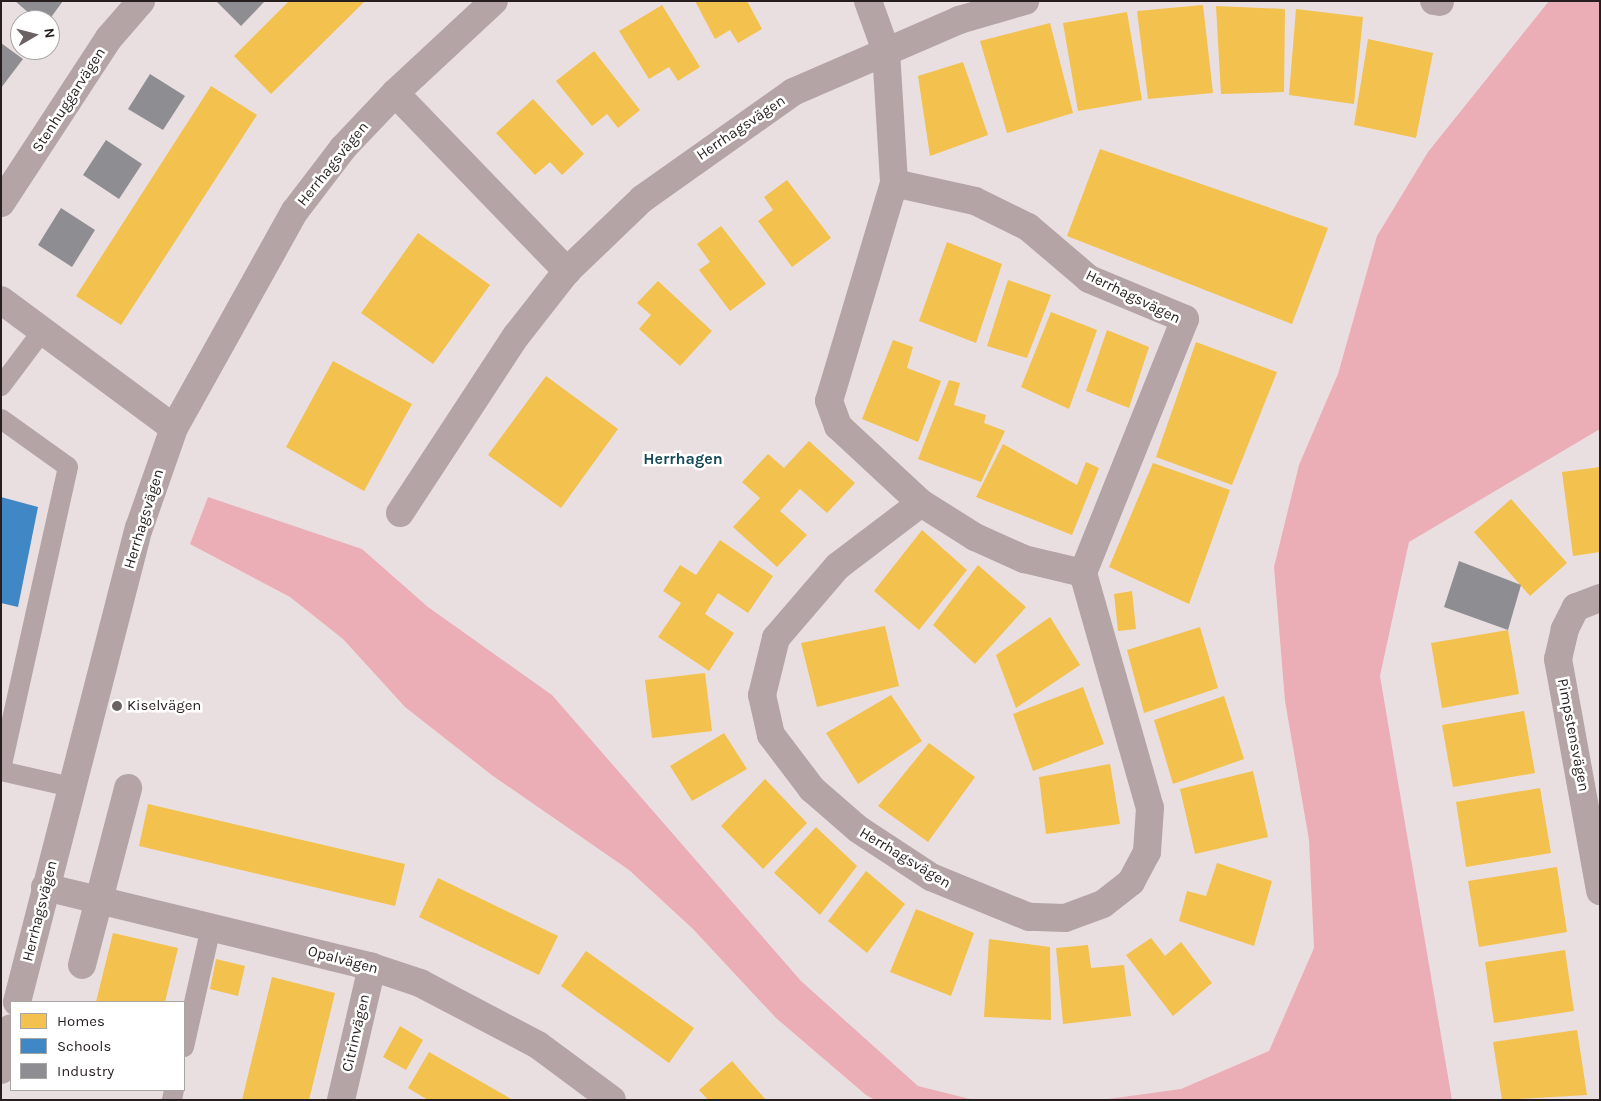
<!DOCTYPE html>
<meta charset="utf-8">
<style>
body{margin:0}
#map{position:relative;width:1601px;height:1101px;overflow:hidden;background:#eadfe0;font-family:Karla,sans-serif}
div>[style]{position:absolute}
.forest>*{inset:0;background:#ecaeb6}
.homes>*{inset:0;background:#f2c14e}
.schools>*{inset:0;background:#3f88c5}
.industry>*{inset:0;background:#8d8d92}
.lane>*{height:20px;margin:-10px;padding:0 10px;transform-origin:10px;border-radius:10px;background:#b4a4a6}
.street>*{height:28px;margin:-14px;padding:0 14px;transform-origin:14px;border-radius:14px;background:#b4a4a6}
.dots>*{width:14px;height:14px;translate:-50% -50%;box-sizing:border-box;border:2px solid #fff;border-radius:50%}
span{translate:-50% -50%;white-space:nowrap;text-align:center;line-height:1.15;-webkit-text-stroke:5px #fff;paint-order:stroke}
.street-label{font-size:15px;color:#261e1f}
.poi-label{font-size:15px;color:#261e1f}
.left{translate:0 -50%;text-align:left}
.neighbourhood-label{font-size:16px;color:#154959;font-weight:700}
.frame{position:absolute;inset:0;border:2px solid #261e1f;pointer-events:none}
.legend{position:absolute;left:10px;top:1001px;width:175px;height:90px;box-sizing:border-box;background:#fff;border:1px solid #a8a5a5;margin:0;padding:6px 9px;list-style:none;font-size:15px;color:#261e1f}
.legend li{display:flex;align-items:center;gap:10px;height:25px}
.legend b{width:25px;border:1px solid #a8a5a5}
.north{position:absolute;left:10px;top:10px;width:50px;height:50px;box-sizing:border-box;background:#fff;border:1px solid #a8a5a5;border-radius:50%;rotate:82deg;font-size:14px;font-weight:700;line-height:20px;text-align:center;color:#261e1f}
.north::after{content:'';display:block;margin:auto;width:18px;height:22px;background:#6b6263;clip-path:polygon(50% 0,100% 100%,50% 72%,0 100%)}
</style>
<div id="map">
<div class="forest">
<div style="clip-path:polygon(1549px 1px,1600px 1px,1600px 429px,1409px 542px,1380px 676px,1452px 1100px,1101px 1100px,1181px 1089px,1269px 1051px,1314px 948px,1309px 840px,1285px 701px,1274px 567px,1299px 465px,1338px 374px,1377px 236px,1428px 152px)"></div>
<div style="clip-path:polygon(208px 497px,362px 549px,428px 607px,552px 695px,801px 981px,918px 1086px,974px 1100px,875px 1100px,866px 1095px,776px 1018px,693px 929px,629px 870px,493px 776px,405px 707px,343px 639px,290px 597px,190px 544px)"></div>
</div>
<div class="homes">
<div style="clip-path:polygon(289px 1px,365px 1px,271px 94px,234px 56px)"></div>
<div style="clip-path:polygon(695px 1px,747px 1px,762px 29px,738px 43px,730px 30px,715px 39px)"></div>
<div style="clip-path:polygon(662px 5px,700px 67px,678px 81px,669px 67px,649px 79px,619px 31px)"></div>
<div style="clip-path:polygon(1203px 5px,1213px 93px,1148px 99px,1137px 11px)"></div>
<div style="clip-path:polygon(1216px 6px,1285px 9px,1284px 92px,1221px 94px)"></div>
<div style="clip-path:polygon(1296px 9px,1363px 17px,1354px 104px,1289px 95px)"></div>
<div style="clip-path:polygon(1127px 12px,1142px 100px,1078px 111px,1063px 23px)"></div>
<div style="clip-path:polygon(1050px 23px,1073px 113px,1007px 133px,980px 41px)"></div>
<div style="clip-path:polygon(1368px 39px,1433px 53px,1416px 138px,1354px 125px)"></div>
<div style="clip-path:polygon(594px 51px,640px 110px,618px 128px,607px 114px,592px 126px,556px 81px)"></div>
<div style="clip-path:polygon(963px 62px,988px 135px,930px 156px,918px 76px)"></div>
<div style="clip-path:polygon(211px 86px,257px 115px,121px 325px,76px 296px)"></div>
<div style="clip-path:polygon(533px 99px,584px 154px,562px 175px,550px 162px,535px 175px,496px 133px)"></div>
<div style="clip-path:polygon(1100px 149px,1328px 228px,1292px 324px,1067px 236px)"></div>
<div style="clip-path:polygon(787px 180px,831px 238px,792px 267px,758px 221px,773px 210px,764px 197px)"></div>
<div style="clip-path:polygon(721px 226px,766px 284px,730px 311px,699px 270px,710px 262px,697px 244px)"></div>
<div style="clip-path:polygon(418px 233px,490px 285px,433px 364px,361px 313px)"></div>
<div style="clip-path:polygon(947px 242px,1002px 264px,976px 343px,919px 321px)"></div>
<div style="clip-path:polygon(1008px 280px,1051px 295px,1027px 358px,987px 346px)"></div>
<div style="clip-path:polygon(658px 281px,712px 331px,680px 366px,639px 329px,651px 315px,637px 303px)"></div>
<div style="clip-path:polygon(1051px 312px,1097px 330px,1069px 409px,1021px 387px)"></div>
<div style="clip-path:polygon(1107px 330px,1149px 347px,1129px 408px,1086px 391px)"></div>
<div style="clip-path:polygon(893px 340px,913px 347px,907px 368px,941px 381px,918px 442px,862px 419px)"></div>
<div style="clip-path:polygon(1196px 342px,1277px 372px,1232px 485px,1156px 457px)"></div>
<div style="clip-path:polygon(333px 361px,412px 404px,364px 491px,286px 447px)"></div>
<div style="clip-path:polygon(546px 376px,618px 429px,561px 508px,488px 455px)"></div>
<div style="clip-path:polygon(949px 380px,960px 383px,954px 405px,986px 415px,984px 423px,1005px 431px,981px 482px,918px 459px)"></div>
<div style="clip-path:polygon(809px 441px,855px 483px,827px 513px,800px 489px,780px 511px,807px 535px,777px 567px,733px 527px,760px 498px,742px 482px,768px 454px,784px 468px)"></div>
<div style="clip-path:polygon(1003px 444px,1077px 485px,1086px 462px,1099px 468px,1072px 535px,976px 497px)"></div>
<div style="clip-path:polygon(1153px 463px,1230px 490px,1189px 604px,1109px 567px)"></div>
<div style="clip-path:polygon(1600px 467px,1600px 552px,1573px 556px,1562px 472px)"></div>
<div style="clip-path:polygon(1511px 499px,1567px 563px,1530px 596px,1474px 532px)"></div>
<div style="clip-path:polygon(922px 530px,967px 570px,919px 630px,874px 591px)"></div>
<div style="clip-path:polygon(720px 540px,773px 576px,748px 613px,718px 593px,705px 614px,734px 633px,709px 671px,658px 637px,681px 603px,663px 591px,680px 565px,696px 575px)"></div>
<div style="clip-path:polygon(978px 565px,1026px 607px,975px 664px,933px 625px)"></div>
<div style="clip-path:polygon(1132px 591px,1136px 629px,1118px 631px,1114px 594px)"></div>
<div style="clip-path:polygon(1050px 617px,1080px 665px,1016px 708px,996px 655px)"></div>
<div style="clip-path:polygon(885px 626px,899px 686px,817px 707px,801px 643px)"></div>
<div style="clip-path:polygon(1200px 627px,1218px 688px,1144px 713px,1127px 650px)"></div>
<div style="clip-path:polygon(1508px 630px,1519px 694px,1442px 708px,1431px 643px)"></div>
<div style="clip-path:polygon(705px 673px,712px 731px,652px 738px,645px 680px)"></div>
<div style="clip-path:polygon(1083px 687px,1104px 744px,1033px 771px,1013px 714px)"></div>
<div style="clip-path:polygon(891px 695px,922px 741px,858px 784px,826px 733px)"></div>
<div style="clip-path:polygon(1224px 696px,1244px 759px,1173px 784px,1154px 720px)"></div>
<div style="clip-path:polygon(1524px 711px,1535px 773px,1453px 787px,1442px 725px)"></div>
<div style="clip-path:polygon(724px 733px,747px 769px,692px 801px,670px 766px)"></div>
<div style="clip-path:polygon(929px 743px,975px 777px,928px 842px,878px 806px)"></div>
<div style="clip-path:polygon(1110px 764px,1120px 824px,1046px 834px,1039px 777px)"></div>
<div style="clip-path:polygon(1253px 771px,1268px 837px,1195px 854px,1180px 789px)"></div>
<div style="clip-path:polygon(765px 779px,807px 823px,763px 869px,721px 826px)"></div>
<div style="clip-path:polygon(1540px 788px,1551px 853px,1466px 867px,1456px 802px)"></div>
<div style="clip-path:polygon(148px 804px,405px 864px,395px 906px,139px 846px)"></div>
<div style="clip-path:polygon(816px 827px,857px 866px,820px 915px,774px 873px)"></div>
<div style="clip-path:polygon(1217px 863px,1272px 881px,1254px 946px,1179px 921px,1187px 891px,1206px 896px)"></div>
<div style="clip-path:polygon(1557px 867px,1567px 932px,1479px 947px,1468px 881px)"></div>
<div style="clip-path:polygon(866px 871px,905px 904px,867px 953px,828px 921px)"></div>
<div style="clip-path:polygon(438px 878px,558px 936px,539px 975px,419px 917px)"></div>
<div style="clip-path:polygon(916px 909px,974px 933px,951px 996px,890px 972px)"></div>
<div style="clip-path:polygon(113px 933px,178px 948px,165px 1002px,96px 1002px)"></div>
<div style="clip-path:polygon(1151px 938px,1165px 956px,1181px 942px,1212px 983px,1173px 1016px,1126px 955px)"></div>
<div style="clip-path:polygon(989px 939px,1050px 947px,1051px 1020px,984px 1017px)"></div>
<div style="clip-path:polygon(1088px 945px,1091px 968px,1124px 965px,1131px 1016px,1063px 1024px,1056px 948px)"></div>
<div style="clip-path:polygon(1565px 950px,1574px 1011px,1494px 1023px,1485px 962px)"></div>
<div style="clip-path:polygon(586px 951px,694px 1028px,669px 1063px,561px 986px)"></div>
<div style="clip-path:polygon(216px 959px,245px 966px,238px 996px,210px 989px)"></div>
<div style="clip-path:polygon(272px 977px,335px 993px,309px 1100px,242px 1100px)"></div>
<div style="clip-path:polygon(400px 1026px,423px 1040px,406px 1070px,383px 1057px)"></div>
<div style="clip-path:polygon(1577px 1030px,1587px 1095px,1502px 1100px,1493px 1042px)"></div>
<div style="clip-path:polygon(429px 1052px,513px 1100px,428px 1100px,408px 1088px)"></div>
<div style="clip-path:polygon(732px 1061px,766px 1100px,708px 1100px,699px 1090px)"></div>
</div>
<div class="schools">
<div style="clip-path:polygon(1px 497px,38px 507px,18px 607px,1px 603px)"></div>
</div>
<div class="industry">
<div style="clip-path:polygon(15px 1px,63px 1px,49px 20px,37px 20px)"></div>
<div style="clip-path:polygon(216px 1px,265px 1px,241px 26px)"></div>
<div style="clip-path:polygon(1px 43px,23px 59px,1px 88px)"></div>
<div style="clip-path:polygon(150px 74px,185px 96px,163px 130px,128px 109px)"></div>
<div style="clip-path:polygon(106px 140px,142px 164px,119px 199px,83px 175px)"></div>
<div style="clip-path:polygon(61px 208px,95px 230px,72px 267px,38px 245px)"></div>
<div style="clip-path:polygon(1459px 561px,1521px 585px,1508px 630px,1444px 607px)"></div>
</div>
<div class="lane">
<div style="left:1px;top:386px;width:70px;rotate:-53.1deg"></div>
<div style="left:1px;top:419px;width:82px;rotate:35.6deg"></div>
<div style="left:68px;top:467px;width:309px;rotate:102.5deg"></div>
<div style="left:1px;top:771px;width:72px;rotate:12.9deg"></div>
<div style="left:184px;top:1047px;width:123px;rotate:-77.3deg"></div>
<div style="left:172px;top:1100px;width:10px;rotate:-79deg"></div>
</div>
<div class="street">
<div style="left:868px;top:1px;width:53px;rotate:70.2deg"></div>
<div style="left:886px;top:51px;width:132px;rotate:86.5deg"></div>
<div style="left:894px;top:183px;width:227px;rotate:106.6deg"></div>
<div style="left:829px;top:401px;width:27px;rotate:70deg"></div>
<div style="left:838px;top:426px;width:113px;rotate:42.9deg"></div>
<div style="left:921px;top:503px;width:64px;rotate:32.2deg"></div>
<div style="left:975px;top:537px;width:54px;rotate:24.2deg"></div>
<div style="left:1024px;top:559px;width:61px;rotate:13.3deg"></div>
<div style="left:1083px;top:573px;width:244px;rotate:74.1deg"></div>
<div style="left:1150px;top:808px;width:44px;rotate:93.9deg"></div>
<div style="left:1147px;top:852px;width:34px;rotate:118deg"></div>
<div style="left:1131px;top:882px;width:36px;rotate:142deg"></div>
<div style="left:1103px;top:904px;width:40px;rotate:159.8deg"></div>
<div style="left:1065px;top:918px;width:36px;rotate:-178deg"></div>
<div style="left:1029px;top:917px;width:106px;rotate:-157.8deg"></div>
<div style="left:931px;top:877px;width:87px;rotate:-146.7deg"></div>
<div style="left:858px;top:829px;width:61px;rotate:-139deg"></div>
<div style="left:812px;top:789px;width:68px;rotate:-127.2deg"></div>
<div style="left:771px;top:735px;width:41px;rotate:-102.7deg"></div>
<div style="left:762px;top:695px;width:59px;rotate:-76.2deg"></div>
<div style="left:776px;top:638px;width:95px;rotate:-49.3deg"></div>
<div style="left:838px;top:566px;width:104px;rotate:-37.2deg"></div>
<div style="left:1434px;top:1px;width:6px;rotate:9deg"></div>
<div style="left:395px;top:93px;width:248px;rotate:46deg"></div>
<div style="left:894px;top:183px;width:83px;rotate:12.5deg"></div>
<div style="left:975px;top:201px;width:59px;rotate:26.1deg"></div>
<div style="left:1028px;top:227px;width:80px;rotate:40.4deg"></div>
<div style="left:1089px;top:279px;width:104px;rotate:22.6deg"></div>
<div style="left:1185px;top:319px;width:274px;rotate:111.9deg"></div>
<div style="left:1px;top:203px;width:197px;rotate:-56.8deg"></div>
<div style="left:109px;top:38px;width:49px;rotate:-49.1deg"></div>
<div style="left:1px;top:300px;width:215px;rotate:36.5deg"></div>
<div style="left:400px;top:513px;width:212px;rotate:-56.8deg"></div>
<div style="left:516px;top:336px;width:83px;rotate:-51.9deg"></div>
<div style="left:567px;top:271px;width:104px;rotate:-43.8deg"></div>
<div style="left:642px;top:199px;width:185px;rotate:-35.3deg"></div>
<div style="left:793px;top:92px;width:181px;rotate:-23.4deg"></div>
<div style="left:959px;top:20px;width:69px;rotate:-16.1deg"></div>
<div style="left:1600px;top:598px;width:26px;rotate:159deg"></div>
<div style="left:1576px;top:607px;width:25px;rotate:117deg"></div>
<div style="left:1565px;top:629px;width:31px;rotate:103deg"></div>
<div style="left:1558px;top:659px;width:236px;rotate:79.7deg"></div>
<div style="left:45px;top:887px;width:337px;rotate:13.7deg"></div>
<div style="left:372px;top:967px;width:51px;rotate:18.4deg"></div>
<div style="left:420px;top:983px;width:133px;rotate:27.7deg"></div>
<div style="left:538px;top:1045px;width:92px;rotate:36.6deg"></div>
<div style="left:82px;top:965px;width:183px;rotate:-75.4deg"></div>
<div style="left:17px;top:1002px;width:489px;rotate:-75.6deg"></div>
<div style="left:139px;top:528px;width:106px;rotate:-70.7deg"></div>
<div style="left:174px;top:428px;width:248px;rotate:-60.9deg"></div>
<div style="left:295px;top:211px;width:79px;rotate:-52.7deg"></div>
<div style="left:343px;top:148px;width:76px;rotate:-46.6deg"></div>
<div style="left:395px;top:93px;width:135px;rotate:-42.9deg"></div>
<div style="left:1px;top:1070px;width:43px;rotate:-76.6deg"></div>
<div style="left:341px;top:1100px;width:137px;rotate:-76.9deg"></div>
</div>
<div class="dots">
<div style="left:117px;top:706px;background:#6b6263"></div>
</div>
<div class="street-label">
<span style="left:69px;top:100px;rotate:-57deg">Stenhuggarvägen</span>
<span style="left:741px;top:128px;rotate:-34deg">Herrhagsvägen</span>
<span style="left:333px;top:164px;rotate:-51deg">Herrhagsvägen</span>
<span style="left:1133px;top:297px;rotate:26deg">Herrhagsvägen</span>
<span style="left:144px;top:519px;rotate:-73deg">Herrhagsvägen</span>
<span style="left:1573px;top:735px;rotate:79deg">Pimpstensvägen</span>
<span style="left:905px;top:858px;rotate:31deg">Herrhagsvägen</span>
<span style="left:40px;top:911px;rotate:-76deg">Herrhagsvägen</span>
<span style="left:343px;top:960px;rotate:15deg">Opalvägen</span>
<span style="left:356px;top:1033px;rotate:-77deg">Citrinvägen</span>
</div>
<div class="poi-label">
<span class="left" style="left:127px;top:706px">Kiselvägen</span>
</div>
<div class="neighbourhood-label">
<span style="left:683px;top:459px">Herrhagen</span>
</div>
<div class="frame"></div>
<ul class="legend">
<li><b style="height:14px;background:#f2c14e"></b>Homes</li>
<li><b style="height:14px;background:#3f88c5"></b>Schools</li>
<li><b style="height:14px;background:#8d8d92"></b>Industry</li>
</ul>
<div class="north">N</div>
</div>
